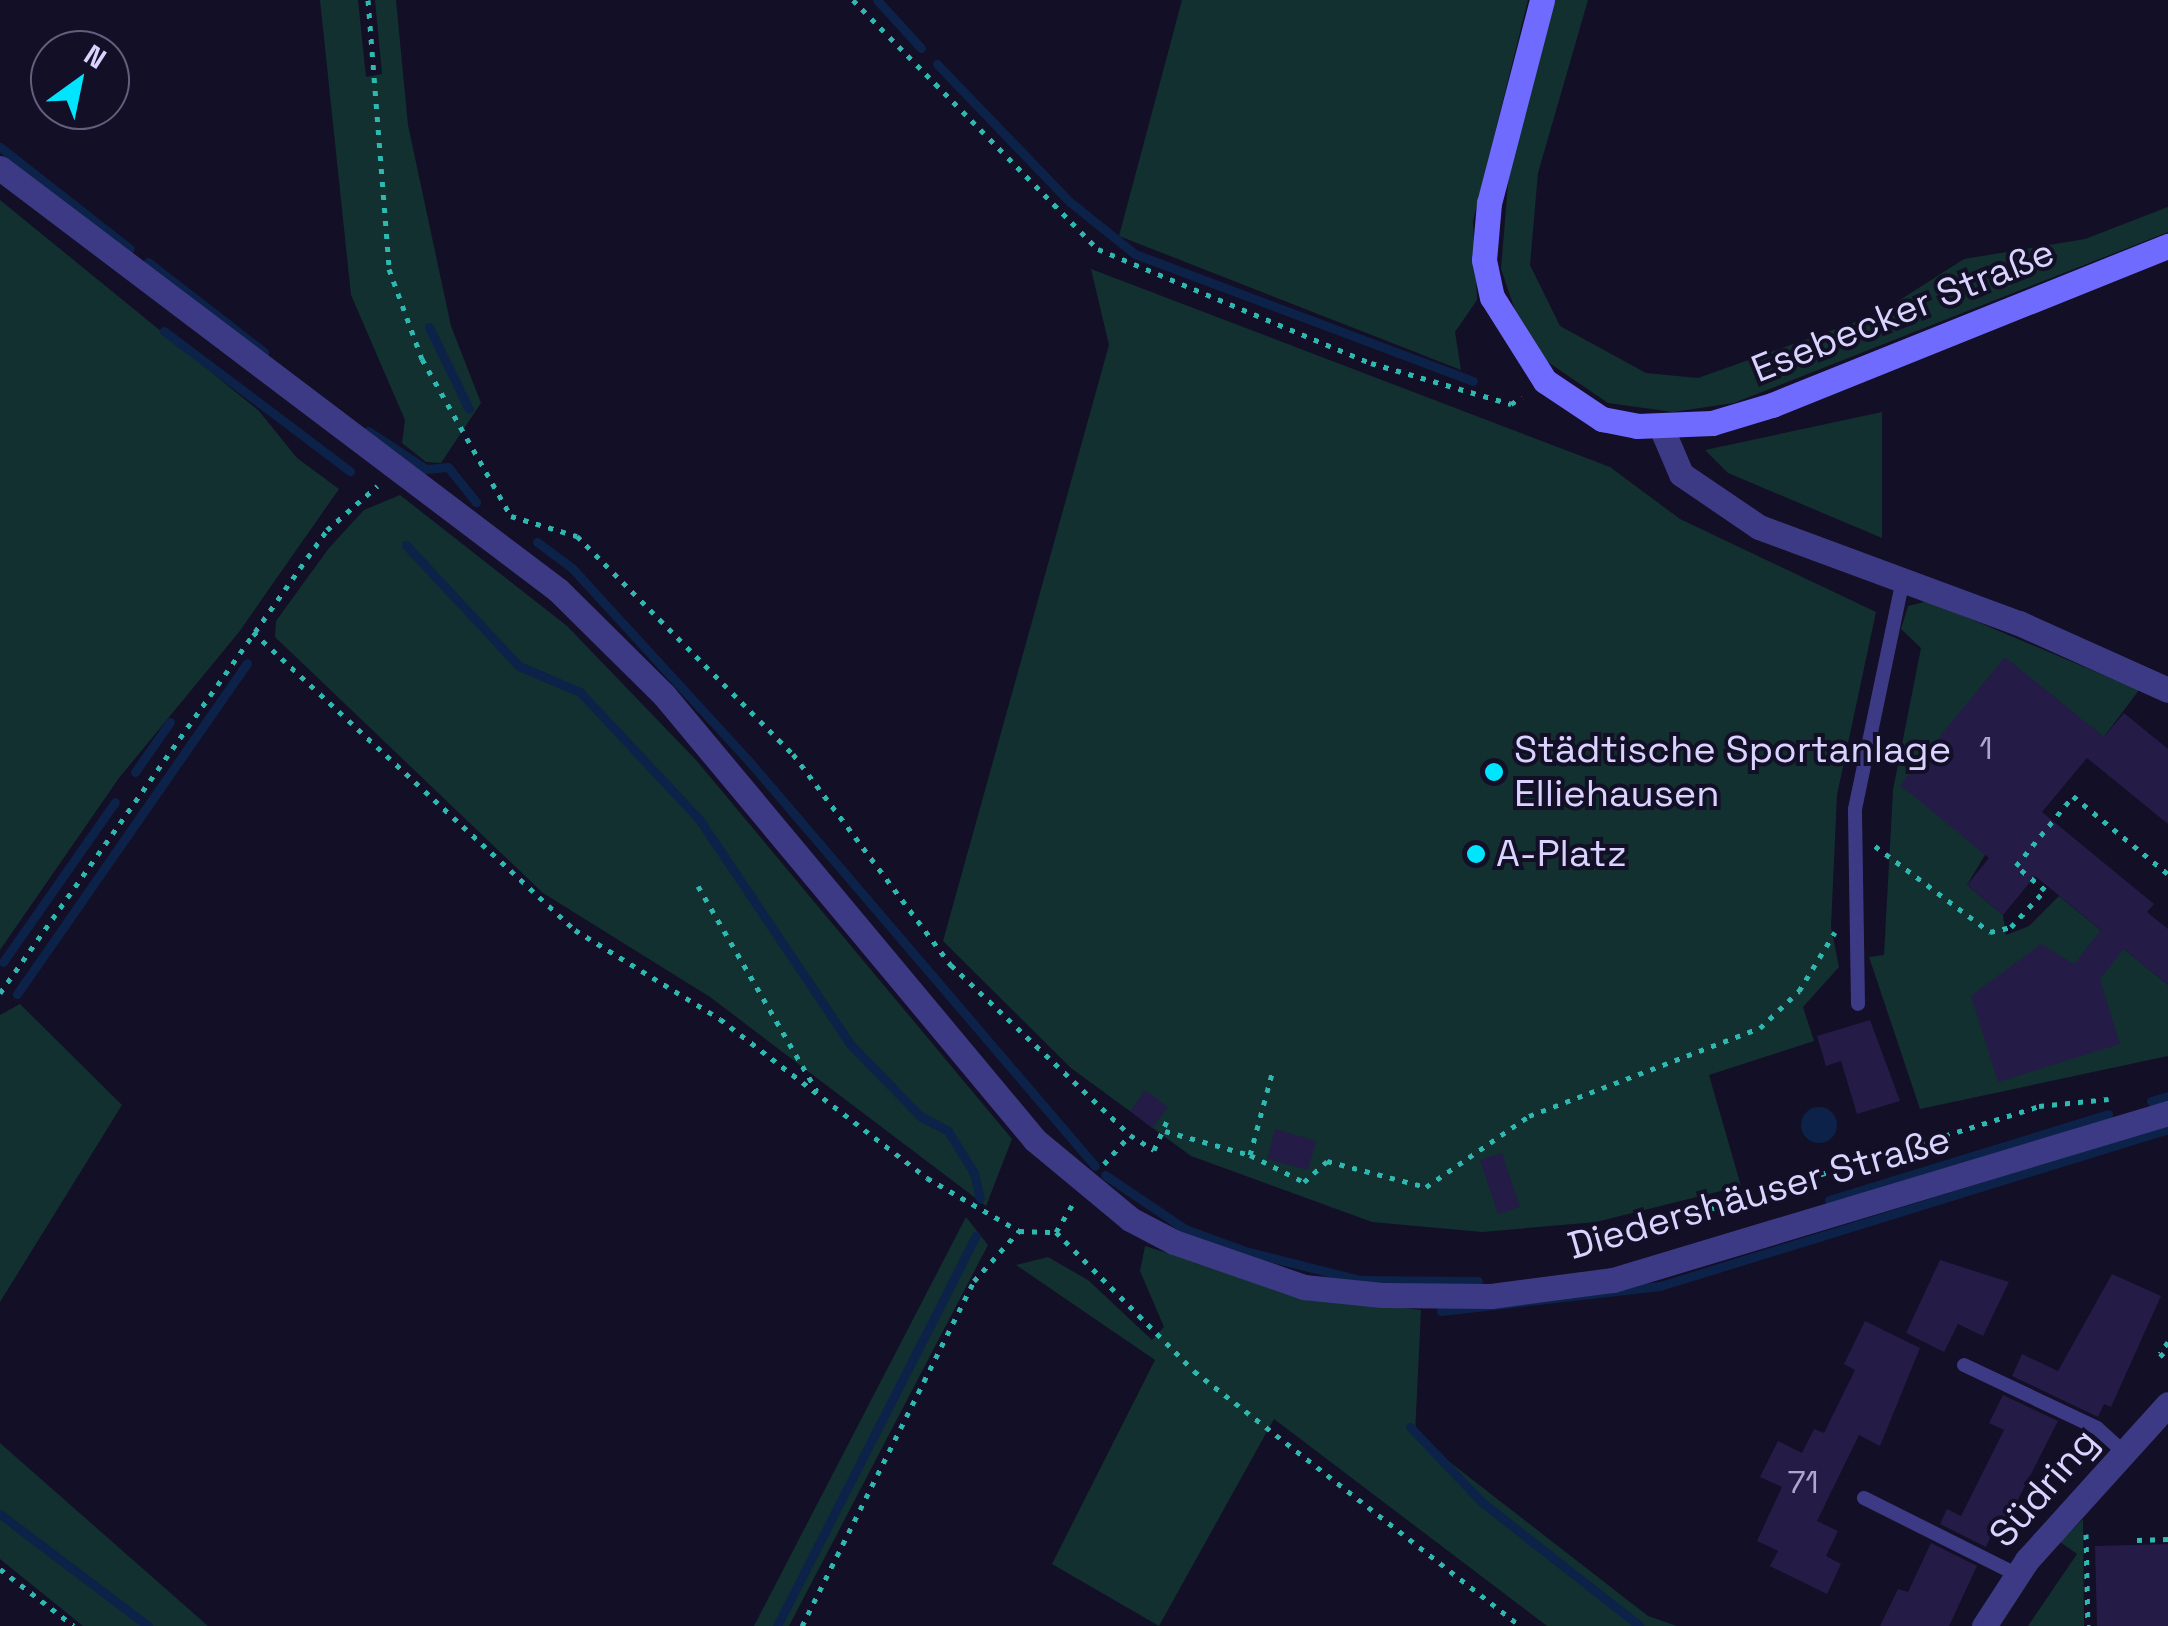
<!DOCTYPE html>
<meta charset="utf-8">
<style>
body{margin:0}
#map{position:relative;width:2168px;height:1626px;overflow:hidden;background:#130f26;font-family:"Space Grotesk",sans-serif}
div>[style]{position:absolute}
.green>*{inset:0;background:#12302f}
.water>*{inset:0;background:#0c2248}
.round{border-radius:50%}
.stream>*{height:9px;margin:-4.5px;padding:0 4.5px;transform-origin:4.5px;border-radius:4.5px;background:#0c2248}
.building>*{inset:0;background:#241b47}
.path>*{height:5px;margin-top:-2.5px;transform-origin:0;background:repeating-linear-gradient(90deg,#2fb8b0 0 5px,transparent 0 13px)}
.lane>*{height:14px;margin:-7px;padding:0 7px;transform-origin:7px;border-radius:7px;background:#3d3a85}
.street>*{height:25px;margin:-12.5px;padding:0 12.5px;transform-origin:12.5px;border-radius:12.5px;background:#3d3a85}
.secondary>*{height:25px;margin:-12.5px;padding:0 12.5px;transform-origin:12.5px;border-radius:12.5px;background:#6f6bff}
.dots>*{width:28px;height:28px;translate:-50% -50%;box-sizing:border-box;border:5px solid #130f26;border-radius:50%}
span{translate:-50% -50%;white-space:nowrap;text-align:center;line-height:1.15;-webkit-text-stroke:8px #130f26;paint-order:stroke}
.number-label{font-size:32px;color:#aca6d1}
.number-label span{-webkit-text-stroke-width:0}
.street-label{font-size:38px;color:#d9d4ff}
.poi-label{font-size:38px;color:#d9d4ff}
.left{translate:0 -50%;text-align:left}
.north{position:absolute;left:30px;top:30px;width:100px;height:100px;box-sizing:border-box;background:#130f26;border:2px solid #625e7d;border-radius:50%;rotate:33deg;font-size:28px;font-weight:700;line-height:40px;text-align:center;color:#d9d4ff}
.north::after{content:'';display:block;margin:auto;width:35px;height:45px;background:#00e5ff;clip-path:polygon(50% 0,100% 100%,50% 72%,0 100%)}
</style>
<div id="map">
<div class="green">
<div style="clip-path:polygon(320px 0,358px 0,366px 77px,382px 74px,375px 0,396px 0,408px 125px,451px 326px,481px 403px,441px 463px,426px 462px,402px 443px,405px 420px,351px 295px)"></div>
<div style="clip-path:polygon(1182px 0,1528px 0,1473px 221px,1477px 300px,1455px 332px,1461px 370px,1119px 236px)"></div>
<div style="clip-path:polygon(1555px 0,1588px 0,1538px 173px,1530px 265px,1560px 326px,1646px 373px,1698px 378px,1878px 314px,1964px 259px,2085px 239px,2168px 207px,2168px 232px,1734px 403px,1673px 412px,1608px 403px,1545px 360px,1518px 319px,1501px 269px,1509px 172px)"></div>
<div style="clip-path:polygon(0 200px,259px 411px,297px 458px,339px 489px,239px 632px,119px 778px,0 950px)"></div>
<div style="clip-path:polygon(1091px 269px,1610px 467px,1680px 519px,1876px 612px,1837px 795px,1831px 927px,1839px 967px,1803px 1007px,1814px 1041px,1709px 1075px,1741px 1186px,1596px 1222px,1482px 1232px,1372px 1222px,1191px 1156px,1071px 1068px,943px 941px,1109px 345px)"></div>
<div style="clip-path:polygon(1882px 412px,1882px 538px,1728px 473px,1705px 450px)"></div>
<div style="clip-path:polygon(400px 495px,567px 626px,696px 760px,1012px 1139px,986px 1206px,710px 997px,543px 893px,275px 637px,276px 621px,329px 548px,364px 510px)"></div>
<div style="clip-path:polygon(1928px 601px,2139px 690px,2104px 737px,2071px 711px,1967px 885px,2003px 915px,2006px 935px,2029px 926px,2059px 896px,2168px 985px,2168px 1056px,1920px 1109px,1869px 957px,1884px 955px,1893px 790px,1921px 648px,1901px 629px,1908px 606px)"></div>
<div style="clip-path:polygon(20px 1004px,122px 1105px,0 1302px,0 1015px)"></div>
<div style="clip-path:polygon(966px 1217px,988px 1245px,789px 1626px,754px 1626px)"></div>
<div style="clip-path:polygon(1145px 1246px,1307px 1297px,1421px 1310px,1415px 1435px,1648px 1616px,1677px 1626px,1547px 1626px,1274px 1419px,1159px 1626px,1052px 1564px,1155px 1360px,1016px 1265px,1048px 1257px,1088px 1280px,1152px 1340px,1164px 1327px,1140px 1271px)"></div>
<div style="clip-path:polygon(0 1443px,208px 1626px,83px 1626px,0 1559px)"></div>
<div style="clip-path:polygon(2083px 1519px,2084px 1626px,2028px 1626px,2077px 1554px,2060px 1542px)"></div>
</div>
<div class="water">
<div class="round" style="left:1801px;top:1107px;width:36px;height:36px"></div>
</div>
<div class="stream">
<div style="left:877px;top:0;width:65px;rotate:47.5deg"></div>
<div style="left:937px;top:64px;width:192px;rotate:46.1deg"></div>
<div style="left:1070px;top:202px;width:83px;rotate:38.7deg"></div>
<div style="left:1135px;top:254px;width:361px;rotate:20.6deg"></div>
<div style="left:0;top:147px;width:165px;rotate:38.1deg"></div>
<div style="left:148px;top:262px;width:147px;rotate:37.8deg"></div>
<div style="left:429px;top:327px;width:91px;rotate:64deg"></div>
<div style="left:164px;top:331px;width:233px;rotate:37deg"></div>
<div style="left:368px;top:431px;width:69px;rotate:33.2deg"></div>
<div style="left:426px;top:469px;width:22px;rotate:-5deg"></div>
<div style="left:448px;top:467px;width:45px;rotate:51.3deg"></div>
<div style="left:537px;top:542px;width:44px;rotate:36.6deg"></div>
<div style="left:572px;top:568px;width:260px;rotate:47.5deg"></div>
<div style="left:748px;top:760px;width:534px;rotate:49.48deg"></div>
<div style="left:406px;top:545px;width:166px;rotate:47deg"></div>
<div style="left:519px;top:666px;width:66px;rotate:23.1deg"></div>
<div style="left:580px;top:692px;width:174px;rotate:46.9deg"></div>
<div style="left:699px;top:819px;width:271px;rotate:56.1deg"></div>
<div style="left:850px;top:1044px;width:100px;rotate:45.8deg"></div>
<div style="left:920px;top:1116px;width:32px;rotate:28deg"></div>
<div style="left:948px;top:1131px;width:49px;rotate:58.2deg"></div>
<div style="left:974px;top:1173px;width:26px;rotate:77deg"></div>
<div style="left:135px;top:772px;width:61px;rotate:-55deg"></div>
<div style="left:3px;top:962px;width:195px;rotate:-55deg"></div>
<div style="left:17px;top:994px;width:403px;rotate:-55.2deg"></div>
<div style="left:2151px;top:1101px;width:18px;rotate:-16deg"></div>
<div style="left:1105px;top:1175px;width:97px;rotate:34deg"></div>
<div style="left:1185px;top:1229px;width:64px;rotate:20.1deg"></div>
<div style="left:1245px;top:1251px;width:119px;rotate:14.2deg"></div>
<div style="left:1360px;top:1280px;width:118px;rotate:0.5deg"></div>
<div style="left:1829px;top:1200px;width:292px;rotate:-17.1deg"></div>
<div style="left:1441px;top:1311px;width:220px;rotate:-6.5deg"></div>
<div style="left:1660px;top:1286px;width:532px;rotate:-17.17deg"></div>
<div style="left:1410px;top:1427px;width:105px;rotate:46.2deg"></div>
<div style="left:1483px;top:1503px;width:199px;rotate:38.1deg"></div>
<div style="left:0;top:1514px;width:186px;rotate:37.1deg"></div>
<div style="left:777px;top:1626px;width:438px;rotate:-63deg"></div>
</div>
<div class="building">
<div style="clip-path:polygon(2005px 657px,2104px 737px,2124px 713px,2168px 749px,2168px 824px,2087px 758px,2042px 812px,2154px 904px,2147px 912px,2168px 929px,2168px 985px,2124px 949px,2100px 979px,2120px 1044px,1998px 1082px,1971px 996px,2041px 944px,2074px 964px,2101px 930px,2035px 876px,2003px 915px,1967px 885px,1989px 858px,1900px 785px)"></div>
<div style="clip-path:polygon(1870px 1020px,1900px 1101px,1857px 1114px,1841px 1061px,1826px 1066px,1817px 1036px)"></div>
<div style="clip-path:polygon(1145px 1090px,1168px 1107px,1152px 1128px,1130px 1111px)"></div>
<div style="clip-path:polygon(1275px 1129px,1316px 1141px,1308px 1170px,1267px 1159px)"></div>
<div style="clip-path:polygon(1502px 1153px,1520px 1207px,1498px 1214px,1480px 1160px)"></div>
<div style="clip-path:polygon(1940px 1260px,2009px 1282px,1983px 1336px,1958px 1324px,1944px 1352px,1906px 1333px)"></div>
<div style="clip-path:polygon(2112px 1274px,2161px 1296px,2111px 1407px,2104px 1404px,2098px 1417px,2012px 1376px,2022px 1354px,2058px 1371px)"></div>
<div style="clip-path:polygon(1865px 1321px,1920px 1348px,1880px 1446px,1859px 1435px,1817px 1521px,1838px 1531px,1826px 1556px,1841px 1564px,1827px 1594px,1770px 1566px,1778px 1551px,1757px 1541px,1782px 1487px,1760px 1477px,1778px 1441px,1802px 1453px,1814px 1429px,1824px 1433px,1855px 1370px,1844px 1364px)"></div>
<div style="clip-path:polygon(2003px 1395px,2058px 1421px,2000px 1535px,1993px 1532px,1986px 1547px,1940px 1524px,1947px 1509px,1961px 1516px,2004px 1430px,1989px 1423px)"></div>
<div style="clip-path:polygon(1931px 1543px,1977px 1566px,1949px 1626px,1880px 1626px,1898px 1589px,1908px 1592px)"></div>
<div style="clip-path:polygon(2168px 1544px,2168px 1626px,2097px 1626px,2095px 1546px)"></div>
</div>
<div class="path">
<div style="left:368px;top:0;width:270px;rotate:85.5deg"></div>
<div style="left:389px;top:269px;width:96px;rotate:69.9deg"></div>
<div style="left:422px;top:359px;width:180px;rotate:60.5deg"></div>
<div style="left:853px;top:0;width:349px;rotate:45.5deg"></div>
<div style="left:1098px;top:249px;width:296px;rotate:22.7deg"></div>
<div style="left:1371px;top:363px;width:146px;rotate:16.3deg"></div>
<div style="left:1511px;top:404px;width:13px;rotate:-32deg"></div>
<div style="left:511px;top:516px;width:69px;rotate:16.9deg"></div>
<div style="left:577px;top:536px;width:307px;rotate:45.3deg"></div>
<div style="left:793px;top:754px;width:264px;rotate:53.2deg"></div>
<div style="left:951px;top:965px;width:247px;rotate:43.5deg"></div>
<div style="left:253px;top:632px;width:439px;rotate:42.8deg"></div>
<div style="left:575px;top:930px;width:170px;rotate:31.5deg"></div>
<div style="left:720px;top:1019px;width:261px;rotate:37.5deg"></div>
<div style="left:927px;top:1178px;width:106px;rotate:29.9deg"></div>
<div style="left:1875px;top:846px;width:144px;rotate:36.8deg"></div>
<div style="left:1990px;top:932px;width:22px;rotate:-13deg"></div>
<div style="left:2011px;top:927px;width:50px;rotate:-47.4deg"></div>
<div style="left:2045px;top:890px;width:38px;rotate:-140deg"></div>
<div style="left:2016px;top:866px;width:90px;rotate:-50.8deg"></div>
<div style="left:2073px;top:796px;width:123px;rotate:39.4deg"></div>
<div style="left:698px;top:886px;width:237px;rotate:59.9deg"></div>
<div style="left:0;top:993px;width:567px;rotate:-54.77deg"></div>
<div style="left:327px;top:530px;width:67px;rotate:-41.3deg"></div>
<div style="left:1165px;top:1131px;width:88px;rotate:15.8deg"></div>
<div style="left:1250px;top:1155px;width:60px;rotate:26.6deg"></div>
<div style="left:1304px;top:1182px;width:31px;rotate:-42deg"></div>
<div style="left:1327px;top:1161px;width:102px;rotate:14.7deg"></div>
<div style="left:1426px;top:1187px;width:125px;rotate:-34.6deg"></div>
<div style="left:1529px;top:1116px;width:247px;rotate:-20.9deg"></div>
<div style="left:1760px;top:1028px;width:54px;rotate:-43.5deg"></div>
<div style="left:1799px;top:991px;width:69px;rotate:-58.6deg"></div>
<div style="left:1250px;top:1155px;width:88px;rotate:-74.9deg"></div>
<div style="left:1104px;top:1164px;width:39px;rotate:-48deg"></div>
<div style="left:1130px;top:1135px;width:28px;rotate:32deg"></div>
<div style="left:1154px;top:1150px;width:35px;rotate:-66deg"></div>
<div style="left:1709px;top:1209px;width:346px;rotate:-17.3deg"></div>
<div style="left:2039px;top:1106px;width:70px;rotate:-5.7deg"></div>
<div style="left:1056px;top:1232px;width:196px;rotate:45.2deg"></div>
<div style="left:1194px;top:1371px;width:414px;rotate:38deg"></div>
<div style="left:2168px;top:1342px;width:14px;rotate:126deg"></div>
<div style="left:2160px;top:1353px;width:11px;rotate:45deg"></div>
<div style="left:2086px;top:1534px;width:92px;rotate:88.8deg"></div>
<div style="left:2137px;top:1540px;width:31px;rotate:-2deg"></div>
<div style="left:0;top:1569px;width:93px;rotate:37.6deg"></div>
<div style="left:802px;top:1626px;width:385px;rotate:-63.5deg"></div>
<div style="left:974px;top:1281px;width:67px;rotate:-48deg"></div>
<div style="left:1019px;top:1231px;width:37px;rotate:2deg"></div>
<div style="left:1056px;top:1232px;width:33px;rotate:-59deg"></div>
</div>
<div class="lane">
<div style="left:1858px;top:1004px;width:195px;rotate:-90.9deg"></div>
<div style="left:1855px;top:809px;width:235px;rotate:-78.2deg"></div>
<div style="left:1964px;top:1365px;width:147px;rotate:25.3deg"></div>
<div style="left:2097px;top:1428px;width:36px;rotate:42deg"></div>
<div style="left:1864px;top:1498px;width:172px;rotate:26.6deg"></div>
</div>
<div class="street">
<div style="left:0;top:168px;width:700px;rotate:37.1deg"></div>
<div style="left:558px;top:590px;width:149px;rotate:44.7deg"></div>
<div style="left:664px;top:695px;width:579px;rotate:50.18deg"></div>
<div style="left:1035px;top:1140px;width:124px;rotate:39.7deg"></div>
<div style="left:1130px;top:1219px;width:50px;rotate:27.6deg"></div>
<div style="left:1174px;top:1242px;width:138px;rotate:19.1deg"></div>
<div style="left:1304px;top:1287px;width:78px;rotate:5.9deg"></div>
<div style="left:1382px;top:1295px;width:109px;rotate:0.5deg"></div>
<div style="left:1491px;top:1296px;width:123px;rotate:-7.5deg"></div>
<div style="left:1613px;top:1280px;width:580px;rotate:-16.75deg"></div>
<div style="left:1661px;top:427px;width:51px;rotate:66.9deg"></div>
<div style="left:1681px;top:474px;width:94px;rotate:34.2deg"></div>
<div style="left:1759px;top:527px;width:277px;rotate:20.3deg"></div>
<div style="left:2019px;top:623px;width:163px;rotate:24.2deg"></div>
<div style="left:1984px;top:1626px;width:79px;rotate:-56.9deg"></div>
<div style="left:2027px;top:1560px;width:210px;rotate:-47.9deg"></div>
</div>
<div class="secondary">
<div style="left:1542px;top:0;width:210px;rotate:104.6deg"></div>
<div style="left:1489px;top:203px;width:57px;rotate:95deg"></div>
<div style="left:1484px;top:260px;width:38px;rotate:78deg"></div>
<div style="left:1492px;top:297px;width:99px;rotate:57.8deg"></div>
<div style="left:1545px;top:381px;width:69px;rotate:33.7deg"></div>
<div style="left:1602px;top:419px;width:36px;rotate:11deg"></div>
<div style="left:1637px;top:426px;width:75px;rotate:-2.3deg"></div>
<div style="left:1712px;top:423px;width:63px;rotate:-16.7deg"></div>
<div style="left:1772px;top:405px;width:427px;rotate:-21.9deg"></div>
</div>
<div class="dots">
<div style="left:1494px;top:772px;background:#00e5ff"></div>
<div style="left:1476px;top:854px;background:#00e5ff"></div>
</div>
<div class="number-label">
<span style="left:1986px;top:748px">1</span>
<span style="left:1803px;top:1482px">71</span>
</div>
<div class="street-label">
<span style="left:1903px;top:311px;rotate:-22deg">Esebecker Straße</span>
<span style="left:1759px;top:1193px;rotate:-16deg">Diedershäuser Straße</span>
<span style="left:2044px;top:1488px;rotate:-49deg">Südring</span>
</div>
<div class="poi-label">
<span class="left" style="left:1514px;top:772px">Städtische Sportanlage<br>Elliehausen</span>
<span class="left" style="left:1496px;top:854px">A-Platz</span>
</div>
<div class="north">N</div>
</div>
